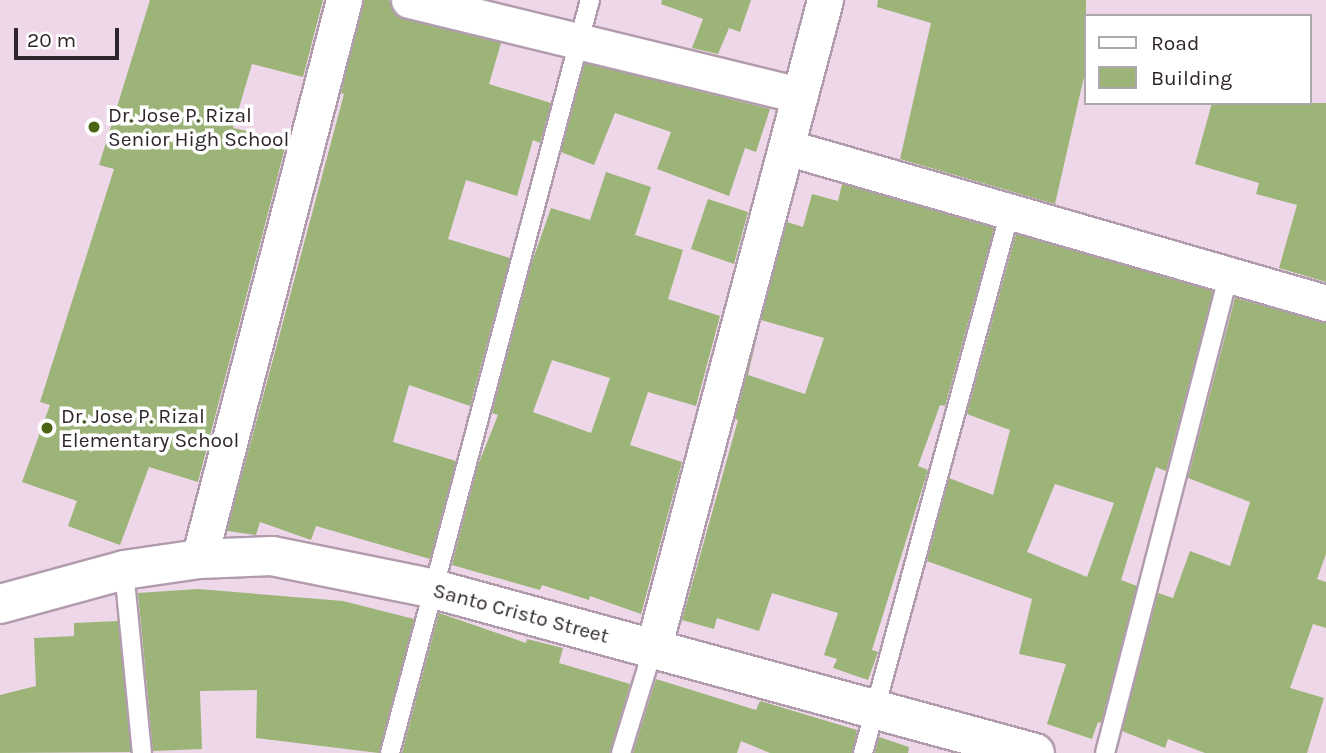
<!DOCTYPE html>
<style>
body{margin:0}
#map{position:relative;width:1326px;height:753px;overflow:hidden;background:#edd7e9;font-family:Karla,sans-serif}
div>[style]{position:absolute}
.building>*{inset:0;background:#9cb478}
.roads{filter:drop-shadow(2px 0 #b19cad) drop-shadow(-2px 0 #b19cad) drop-shadow(0 2px #b19cad) drop-shadow(0 -2px #b19cad)}
.lane>*{height:18px;margin:-9px;padding:0 9px;transform-origin:9px;border-radius:9px;background:#fff}
.street>*{height:35px;margin:-17.5px;padding:0 17.5px;transform-origin:17.5px;border-radius:17.5px;background:#fff}
.secondary>*{height:38px;margin:-19px;padding:0 19px;transform-origin:19px;border-radius:19px;background:#fff}
.dots>*{width:19px;height:19px;translate:-50% -50%;box-sizing:border-box;border:4px solid #fff;border-radius:50%}
span{translate:-50% -50%;white-space:nowrap;text-align:center;line-height:1.15;-webkit-text-stroke:7px #fff;paint-order:stroke}
.poi-label{font-size:21px;color:#2f262d}
.left{translate:0 -50%;text-align:left}
.street-label{font-size:21px;color:#2f262d}
.legend{position:absolute;left:1084px;top:14px;width:228px;height:91px;box-sizing:border-box;background:#fff;border:2px solid #aca8ab;margin:0;padding:9px 12px;list-style:none;font-size:21px;color:#2f262d}
.legend li{display:flex;align-items:center;gap:14px;height:35px}
.legend b{width:35px;border:2px solid #aca8ab}
.scale{position:absolute;left:14px;top:28px;width:105px;height:32px;box-sizing:border-box;border:4px solid #2f262d;border-top:0;padding-left:9px;font-size:21px;line-height:24px;white-space:nowrap;color:#2f262d;-webkit-text-stroke:5px #fff;paint-order:stroke}
</style>
<div id="map">
<div class="building">
<div style="clip-path:polygon(150px 0,323px 0,303px 77px,252px 64px,233px 128px,287px 140px,198px 482px,149px 467px,120px 545px,68px 526px,77px 501px,22px 482px,50px 405px,40px 402px,114px 169px,99px 165px)"></div>
<div style="clip-path:polygon(364px 0,389px 0,395px 14px,404px 19px,501px 43px,489px 84px,551px 103px,540px 143px,533px 140px,517px 196px,466px 180px,448px 239px,510px 258px,470px 406px,409px 385px,393px 442px,456px 461px,430px 559px,316px 526px,311px 540px,260px 522px,256px 535px,227px 531px,344px 94px,341px 93px)"></div>
<div style="clip-path:polygon(662px 0,751px 0,740px 32px,729px 28px,718px 54px,692px 48px,703px 19px,661px 4px)"></div>
<div style="clip-path:polygon(878px 0,1086px 0,1086px 68px,1055px 204px,900px 159px,931px 23px,877px 7px)"></div>
<div style="clip-path:polygon(585px 63px,770px 109px,756px 152px,745px 148px,729px 196px,657px 169px,671px 132px,615px 113px,594px 165px,561px 152px)"></div>
<div style="clip-path:polygon(1212px 103px,1326px 103px,1326px 282px,1279px 268px,1297px 205px,1256px 194px,1259px 183px,1195px 164px)"></div>
<div style="clip-path:polygon(evenodd,606px 172px,651px 187px,635px 235px,683px 250px,668px 299px,720px 316px,696px 406px,648px 392px,630px 445px,682px 462px,641px 614px,590px 596px,589px 600px,542px 585px,540px 590px,452px 565px,478px 465px,498px 415px,492px 413px,532px 262px,551px 208px,590px 220px,606px 172px,552px 360px,610px 378px,591px 433px,533px 412px,552px 360px)"></div>
<div style="clip-path:polygon(842px 184px,994px 228px,945px 406px,940px 405px,918px 466px,928px 470px,872px 650px,878px 652px,868px 680px,833px 668px,837px 659px,824px 655px,838px 613px,772px 593px,759px 631px,717px 618px,714px 629px,682px 620px,738px 420px,735px 419px,759px 328px,748px 375px,805px 394px,824px 338px,761px 320px,787px 222px,803px 227px,812px 194px,838px 201px)"></div>
<div style="clip-path:polygon(708px 199px,748px 212px,734px 264px,691px 249px)"></div>
<div style="clip-path:polygon(evenodd,1016px 234px,1213px 291px,1166px 471px,1156px 467px,1121px 580px,1137px 586px,1101px 723px,1098px 722px,1092px 739px,1047px 724px,1066px 664px,1019px 654px,1032px 599px,927px 561px,949px 478px,993px 495px,1010px 430px,967px 414px,1016px 234px,1055px 484px,1114px 503px,1087px 577px,1027px 552px,1055px 484px)"></div>
<div style="clip-path:polygon(1235px 298px,1326px 323px,1326px 554px,1317px 579px,1326px 582px,1326px 628px,1313px 624px,1290px 688px,1324px 698px,1307px 753px,1205px 753px,1168px 739px,1165px 748px,1122px 731px,1158px 593px,1173px 598px,1190px 551px,1230px 566px,1250px 502px,1188px 478px)"></div>
<div style="clip-path:polygon(198px 589px,343px 601px,414px 619px,379px 753px,256px 738px,257px 690px,200px 691px,202px 749px,153px 751px,138px 593px)"></div>
<div style="clip-path:polygon(439px 613px,526px 643px,527px 639px,563px 648px,559px 663px,630px 684px,610px 753px,402px 753px)"></div>
<div style="clip-path:polygon(118px 621px,131px 752px,0 753px,0 695px,36px 686px,34px 638px,74px 636px,74px 623px)"></div>
<div style="clip-path:polygon(656px 679px,756px 710px,760px 701px,857px 730px,852px 753px,770px 753px,741px 741px,737px 753px,633px 753px)"></div>
<div style="clip-path:polygon(879px 737px,909px 747px,908px 753px,875px 753px)"></div>
</div>
<div class="roads">
<div class="lane">
<div style="left:124px;top:570px;width:184px;rotate:84.4deg"></div>
<div style="left:390px;top:753px;width:779px;rotate:-75.13deg"></div>
<div style="left:621px;top:753px;width:109px;rotate:-72.9deg"></div>
<div style="left:863px;top:753px;width:561px;rotate:-74.8deg"></div>
<div style="left:1105px;top:753px;width:494px;rotate:-75.5deg"></div>
</div>
<div class="street">
<div style="left:409px;top:0;width:402px;rotate:13.7deg"></div>
<div style="left:786px;top:147px;width:562px;rotate:16.11deg"></div>
<div style="left:199px;top:559px;width:577px;rotate:-75.46deg"></div>
<div style="left:653px;top:649px;width:671px;rotate:-75.16deg"></div>
</div>
<div class="secondary">
<div style="left:0;top:604px;width:129px;rotate:-15.3deg"></div>
<div style="left:124px;top:570px;width:76px;rotate:-8.3deg"></div>
<div style="left:199px;top:559px;width:73px;rotate:-2.4deg"></div>
<div style="left:272px;top:556px;width:161px;rotate:11.4deg"></div>
<div style="left:430px;top:588px;width:627px;rotate:15.26deg"></div>
</div>
</div>
<div class="dots">
<div style="left:94px;top:127px;background:#4b6414"></div>
<div style="left:47px;top:428px;background:#4b6414"></div>
</div>
<div class="poi-label">
<span class="left" style="left:108px;top:127px">Dr. Jose P. Rizal<br>Senior High School</span>
<span class="left" style="left:61px;top:428px">Dr. Jose P. Rizal<br>Elementary School</span>
</div>
<div class="street-label">
<span style="left:521px;top:613px;rotate:15deg">Santo Cristo Street</span>
</div>
<ul class="legend">
<li><b style="height:9px;background:#fff"></b>Road</li>
<li><b style="height:19px;background:#9cb478"></b>Building</li>
</ul>
<div class="scale">20 m</div>
</div>
